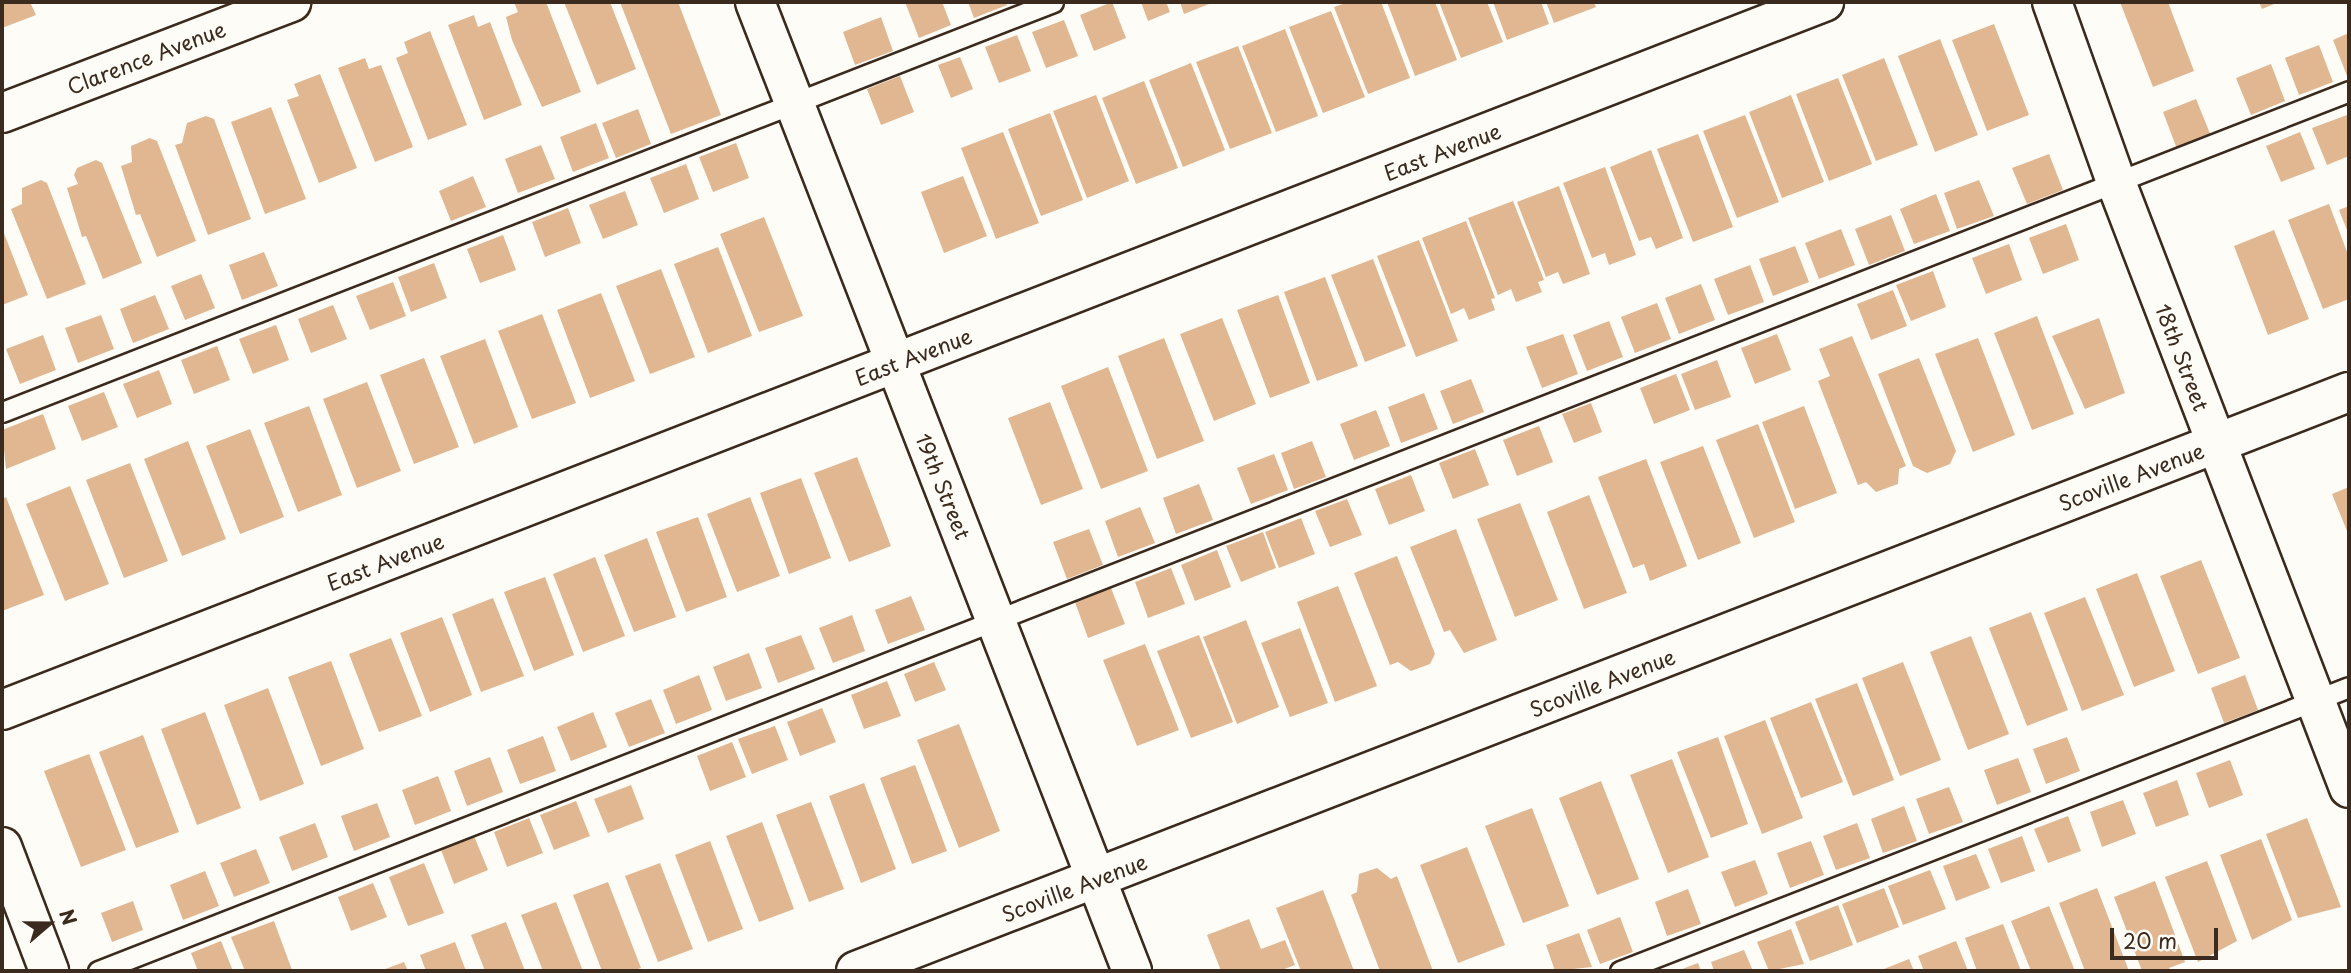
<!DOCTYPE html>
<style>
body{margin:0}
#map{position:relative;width:2351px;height:973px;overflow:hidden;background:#fdfcf7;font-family:"Playpen Sans",sans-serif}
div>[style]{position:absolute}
.building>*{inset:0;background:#e1b792}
.roads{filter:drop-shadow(2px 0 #3b2a1e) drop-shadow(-2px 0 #3b2a1e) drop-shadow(0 2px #3b2a1e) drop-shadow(0 -2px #3b2a1e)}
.service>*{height:19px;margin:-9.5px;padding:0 9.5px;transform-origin:9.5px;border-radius:9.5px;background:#fdfcf7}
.minor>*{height:38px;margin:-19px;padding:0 19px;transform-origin:19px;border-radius:19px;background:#fdfcf7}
span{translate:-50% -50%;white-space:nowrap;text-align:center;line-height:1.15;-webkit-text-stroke:5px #fdfcf7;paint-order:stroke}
.street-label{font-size:21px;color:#3b2a1e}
.frame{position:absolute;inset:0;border:4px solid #3b2a1e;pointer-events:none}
.north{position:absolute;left:14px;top:889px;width:70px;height:70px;-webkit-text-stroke:5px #fdfcf7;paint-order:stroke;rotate:70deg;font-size:19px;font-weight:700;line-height:28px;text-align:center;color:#3b2a1e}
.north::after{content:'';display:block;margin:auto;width:24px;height:32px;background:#3b2a1e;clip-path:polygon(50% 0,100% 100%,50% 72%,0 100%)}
.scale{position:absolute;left:2110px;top:928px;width:108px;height:32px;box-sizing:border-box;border:4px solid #3b2a1e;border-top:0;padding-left:9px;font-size:21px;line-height:24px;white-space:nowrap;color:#3b2a1e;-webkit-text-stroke:5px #fdfcf7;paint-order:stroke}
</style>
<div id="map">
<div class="building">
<div style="clip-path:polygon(2px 2px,30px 2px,36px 15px,2px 28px)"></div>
<div style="clip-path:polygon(514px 2px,546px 2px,581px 92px,542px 107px,512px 40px,506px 17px,518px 12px)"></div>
<div style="clip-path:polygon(564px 2px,610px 2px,636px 69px,597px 85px)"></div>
<div style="clip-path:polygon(620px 2px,678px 2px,721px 115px,671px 134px)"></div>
<div style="clip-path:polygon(905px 2px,942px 2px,951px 25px,919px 38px)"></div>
<div style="clip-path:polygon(968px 2px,1005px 2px,1007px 5px,974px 18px)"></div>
<div style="clip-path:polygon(1112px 2px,1126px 38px,1094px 51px,1080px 15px)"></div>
<div style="clip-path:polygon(1141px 2px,1166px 2px,1170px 12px,1148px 21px)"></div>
<div style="clip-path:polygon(1180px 2px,1214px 2px,1184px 14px)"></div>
<div style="clip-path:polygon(1349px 2px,1381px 2px,1410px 78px,1368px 94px,1334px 7px)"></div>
<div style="clip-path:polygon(1387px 2px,1435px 2px,1457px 60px,1415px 76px)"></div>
<div style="clip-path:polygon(1439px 2px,1487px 2px,1503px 42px,1461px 58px)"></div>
<div style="clip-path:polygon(1493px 2px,1541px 2px,1549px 24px,1507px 40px)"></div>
<div style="clip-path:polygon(1546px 2px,1594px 2px,1596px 7px,1554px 23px)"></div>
<div style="clip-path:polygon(2120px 2px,2168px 2px,2194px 71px,2153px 87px)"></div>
<div style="clip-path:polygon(2259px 2px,2279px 2px,2262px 9px)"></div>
<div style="clip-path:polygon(1331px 11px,1365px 97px,1323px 113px,1289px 27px)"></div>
<div style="clip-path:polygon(474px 15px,478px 27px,490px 22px,522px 105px,484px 120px,448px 25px)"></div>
<div style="clip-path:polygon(881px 17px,893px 51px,855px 65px,843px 32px)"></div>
<div style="clip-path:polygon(1064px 20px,1078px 56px,1046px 68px,1032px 32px)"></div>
<div style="clip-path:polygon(1994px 24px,2029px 115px,1987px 131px,1952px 40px)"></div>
<div style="clip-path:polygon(1285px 29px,1318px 116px,1276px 132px,1242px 46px)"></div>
<div style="clip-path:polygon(430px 31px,467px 125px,428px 140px,396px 58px,408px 53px,404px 42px)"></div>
<div style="clip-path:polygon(2349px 33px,2349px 81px,2333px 40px)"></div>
<div style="clip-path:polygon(1017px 35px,1031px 71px,999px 83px,985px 47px)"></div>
<div style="clip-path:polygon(1940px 39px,1978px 135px,1935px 152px,1898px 56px)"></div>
<div style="clip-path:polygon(2319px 45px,2333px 82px,2299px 95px,2285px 58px)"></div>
<div style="clip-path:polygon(1238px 46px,1272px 133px,1230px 149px,1196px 62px)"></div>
<div style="clip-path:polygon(960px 57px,973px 89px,951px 98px,938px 65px)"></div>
<div style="clip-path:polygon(365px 58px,369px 69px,381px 65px,413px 147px,375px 162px,338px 68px)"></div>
<div style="clip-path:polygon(1884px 58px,1918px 145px,1876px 161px,1842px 75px)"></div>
<div style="clip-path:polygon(1191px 63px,1225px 150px,1183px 167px,1149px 80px)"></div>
<div style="clip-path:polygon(2271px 64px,2285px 101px,2251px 115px,2236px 78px)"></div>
<div style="clip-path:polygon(320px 74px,357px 168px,319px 183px,287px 100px,299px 96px,294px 84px)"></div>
<div style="clip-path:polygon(900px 76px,914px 112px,881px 125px,867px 89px)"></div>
<div style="clip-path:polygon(1838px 78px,1872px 164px,1829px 181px,1796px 94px)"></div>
<div style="clip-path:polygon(1144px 81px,1178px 168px,1136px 184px,1102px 98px)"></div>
<div style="clip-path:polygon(1096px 95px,1129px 181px,1087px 198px,1053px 111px)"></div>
<div style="clip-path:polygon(1791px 95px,1824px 182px,1782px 198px,1749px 112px)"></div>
<div style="clip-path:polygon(2196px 99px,2211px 136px,2177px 149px,2163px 112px)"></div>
<div style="clip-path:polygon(271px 107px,306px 199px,265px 214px,231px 122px)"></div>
<div style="clip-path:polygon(638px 109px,651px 144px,616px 158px,602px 123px)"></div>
<div style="clip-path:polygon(1050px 113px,1083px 200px,1041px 216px,1008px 129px)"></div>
<div style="clip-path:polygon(1745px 115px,1779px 202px,1737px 218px,1703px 131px)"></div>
<div style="clip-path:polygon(2347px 115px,2349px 156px,2327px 165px,2312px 128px)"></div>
<div style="clip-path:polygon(206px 116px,214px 119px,251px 219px,208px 235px,175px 145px,182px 143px,187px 123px)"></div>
<div style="clip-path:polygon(596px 123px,609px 158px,573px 172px,560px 137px)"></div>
<div style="clip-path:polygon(1003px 132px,1039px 223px,996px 239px,961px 148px)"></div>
<div style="clip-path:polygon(2300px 132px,2315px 169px,2281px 182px,2266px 146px)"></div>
<div style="clip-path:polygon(1698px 134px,1733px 227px,1693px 242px,1657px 149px)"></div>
<div style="clip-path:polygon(150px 138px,157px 141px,196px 241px,157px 257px,140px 214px,136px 215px,121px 166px,132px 162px,131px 146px)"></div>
<div style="clip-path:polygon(736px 143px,749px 178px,713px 192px,699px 157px)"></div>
<div style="clip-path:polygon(541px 145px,555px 179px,518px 193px,505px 159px)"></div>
<div style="clip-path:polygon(1651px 150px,1683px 238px,1656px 249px,1651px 237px,1639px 241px,1610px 167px)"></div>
<div style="clip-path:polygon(2049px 154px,2063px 190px,2027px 204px,2012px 168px)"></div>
<div style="clip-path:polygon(96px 160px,102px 163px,142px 263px,103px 279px,86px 236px,82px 237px,67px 188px,78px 184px,74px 175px,77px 168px)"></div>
<div style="clip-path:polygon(686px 164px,699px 199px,664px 213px,650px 178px)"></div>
<div style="clip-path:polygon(1605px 167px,1636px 255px,1609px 265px,1605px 253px,1592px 258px,1563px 183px)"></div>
<div style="clip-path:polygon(473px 176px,486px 207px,451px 221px,439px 191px)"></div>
<div style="clip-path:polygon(963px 176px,987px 236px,944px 253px,921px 192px)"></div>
<div style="clip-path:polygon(41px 180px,47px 183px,86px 284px,47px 299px,11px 209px,22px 204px,22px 188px)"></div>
<div style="clip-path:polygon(1979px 180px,1994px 216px,1957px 229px,1944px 193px)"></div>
<div style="clip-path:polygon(1559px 186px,1590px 274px,1563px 284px,1558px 272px,1546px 277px,1517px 202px)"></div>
<div style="clip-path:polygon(625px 191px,638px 225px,603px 239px,589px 205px)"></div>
<div style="clip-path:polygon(1936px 194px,1950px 231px,1914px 244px,1900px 209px)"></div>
<div style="clip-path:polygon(1513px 201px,1544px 280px,1538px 282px,1542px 292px,1516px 302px,1511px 289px,1498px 295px,1468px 218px)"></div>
<div style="clip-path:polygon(2329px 204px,2349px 257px,2349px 299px,2323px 309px,2288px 220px)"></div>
<div style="clip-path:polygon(2349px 206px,2349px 235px,2339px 210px)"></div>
<div style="clip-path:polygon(568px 208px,581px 243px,545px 257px,532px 222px)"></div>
<div style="clip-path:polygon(1891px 215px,1905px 251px,1869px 265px,1855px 229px)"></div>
<div style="clip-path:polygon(764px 217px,803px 316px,759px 332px,720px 234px)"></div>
<div style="clip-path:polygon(1466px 221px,1495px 298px,1491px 299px,1495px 310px,1469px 320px,1464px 308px,1451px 314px,1422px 238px)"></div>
<div style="clip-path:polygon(2066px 224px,2079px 260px,2043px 274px,2029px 238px)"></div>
<div style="clip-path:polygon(2px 228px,28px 295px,2px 305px)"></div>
<div style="clip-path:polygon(1841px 229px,1855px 265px,1819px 279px,1805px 243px)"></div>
<div style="clip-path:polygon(2274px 230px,2309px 319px,2268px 335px,2234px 246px)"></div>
<div style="clip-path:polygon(503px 235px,516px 270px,480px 283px,467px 249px)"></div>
<div style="clip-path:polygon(1419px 240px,1458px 341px,1416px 357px,1377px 256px)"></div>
<div style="clip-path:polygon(2009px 244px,2022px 280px,1986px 294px,1972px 258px)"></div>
<div style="clip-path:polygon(1795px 246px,1809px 282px,1773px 296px,1759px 259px)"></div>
<div style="clip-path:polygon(718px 247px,752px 336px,708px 353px,674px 264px)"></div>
<div style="clip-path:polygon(264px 252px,278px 286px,242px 300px,229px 265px)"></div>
<div style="clip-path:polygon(1373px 259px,1406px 346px,1365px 362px,1331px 275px)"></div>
<div style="clip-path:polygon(434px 263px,447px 298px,411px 312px,398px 277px)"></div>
<div style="clip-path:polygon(1750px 265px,1764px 302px,1728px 315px,1714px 279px)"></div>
<div style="clip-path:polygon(661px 269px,695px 357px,650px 374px,616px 286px)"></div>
<div style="clip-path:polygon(1933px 271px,1946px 307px,1911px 321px,1896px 285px)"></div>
<div style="clip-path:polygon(201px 274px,215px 308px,185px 320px,171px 286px)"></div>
<div style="clip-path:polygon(1325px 277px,1358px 366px,1317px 381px,1284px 292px)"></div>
<div style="clip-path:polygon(393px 282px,406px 316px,370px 330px,356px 296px)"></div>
<div style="clip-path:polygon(1701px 284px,1715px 320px,1679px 334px,1665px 298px)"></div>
<div style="clip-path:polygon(1893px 290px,1907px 326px,1871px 340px,1857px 304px)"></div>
<div style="clip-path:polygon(601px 293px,635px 381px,590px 398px,557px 310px)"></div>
<div style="clip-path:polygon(155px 295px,169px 329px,133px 343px,120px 309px)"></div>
<div style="clip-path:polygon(1278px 295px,1310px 383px,1270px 398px,1237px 310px)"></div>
<div style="clip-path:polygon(1657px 303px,1671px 339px,1635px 353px,1621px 317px)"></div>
<div style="clip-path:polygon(333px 305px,347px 339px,311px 353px,298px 319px)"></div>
<div style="clip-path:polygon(542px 314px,576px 403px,532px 419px,498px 331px)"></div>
<div style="clip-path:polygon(101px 315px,114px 349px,78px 363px,65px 328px)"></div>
<div style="clip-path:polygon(2037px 316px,2074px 414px,2032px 430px,1994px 333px)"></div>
<div style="clip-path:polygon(1222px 318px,1256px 404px,1214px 421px,1180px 334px)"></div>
<div style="clip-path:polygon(2099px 318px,2125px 393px,2085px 409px,2052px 336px)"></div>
<div style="clip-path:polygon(1609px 321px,1623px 357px,1587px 371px,1573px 335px)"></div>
<div style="clip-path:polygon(276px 325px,289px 360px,253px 374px,239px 339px)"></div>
<div style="clip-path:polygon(1563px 334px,1578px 374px,1542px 388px,1526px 347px)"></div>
<div style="clip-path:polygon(1777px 334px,1791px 370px,1755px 384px,1741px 348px)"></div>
<div style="clip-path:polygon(43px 335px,56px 370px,20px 384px,6px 349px)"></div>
<div style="clip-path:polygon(1852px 336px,1906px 466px,1899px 469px,1898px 484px,1876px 492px,1866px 482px,1858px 485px,1818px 381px,1830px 376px,1819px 349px)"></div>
<div style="clip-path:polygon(1164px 338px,1204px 441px,1157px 459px,1118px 356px)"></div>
<div style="clip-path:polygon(1978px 338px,2015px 435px,1973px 452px,1935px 354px)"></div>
<div style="clip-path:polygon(485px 339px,518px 427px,474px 444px,440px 356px)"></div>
<div style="clip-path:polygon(217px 346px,230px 380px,194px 394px,181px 360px)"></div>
<div style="clip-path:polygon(424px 358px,459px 447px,414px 464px,380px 375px)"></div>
<div style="clip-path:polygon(1919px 358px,1956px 451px,1950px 464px,1927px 473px,1913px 466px,1878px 374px)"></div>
<div style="clip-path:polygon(1717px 360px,1731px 397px,1695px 410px,1681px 374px)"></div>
<div style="clip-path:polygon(1108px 367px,1148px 471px,1101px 489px,1061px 386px)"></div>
<div style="clip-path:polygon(159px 370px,172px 404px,137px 418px,123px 384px)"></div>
<div style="clip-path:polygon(1676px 374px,1690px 410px,1654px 424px,1640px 388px)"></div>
<div style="clip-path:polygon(1471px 379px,1484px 412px,1453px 424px,1440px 391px)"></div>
<div style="clip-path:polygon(367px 382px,401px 471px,357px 488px,323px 399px)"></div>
<div style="clip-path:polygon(104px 392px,118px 427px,82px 441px,68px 406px)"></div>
<div style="clip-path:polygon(1424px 393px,1438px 429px,1401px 443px,1388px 407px)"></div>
<div style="clip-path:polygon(1050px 402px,1083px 489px,1041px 505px,1008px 418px)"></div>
<div style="clip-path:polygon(1591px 403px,1602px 432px,1574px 443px,1562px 414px)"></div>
<div style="clip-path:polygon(309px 406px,342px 495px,298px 512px,264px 423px)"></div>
<div style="clip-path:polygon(1804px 406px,1837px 493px,1795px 509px,1762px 422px)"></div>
<div style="clip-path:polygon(1376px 410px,1390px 446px,1354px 460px,1340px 424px)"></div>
<div style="clip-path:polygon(43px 414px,56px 449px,6px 469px,2px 430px)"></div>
<div style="clip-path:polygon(1758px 424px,1795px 522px,1754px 538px,1716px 440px)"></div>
<div style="clip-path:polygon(1539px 426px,1553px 462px,1517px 476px,1503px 440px)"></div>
<div style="clip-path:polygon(250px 429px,284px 517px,240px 534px,206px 446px)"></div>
<div style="clip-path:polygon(188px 441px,226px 539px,182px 556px,144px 459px)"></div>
<div style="clip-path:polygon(1312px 441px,1326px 477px,1294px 489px,1281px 453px)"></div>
<div style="clip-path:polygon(1703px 446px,1741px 543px,1698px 560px,1660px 462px)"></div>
<div style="clip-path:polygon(1475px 449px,1489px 485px,1453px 499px,1439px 463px)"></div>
<div style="clip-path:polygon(1274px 454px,1288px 490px,1251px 504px,1237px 468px)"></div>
<div style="clip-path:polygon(857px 457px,891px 546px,849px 562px,814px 473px)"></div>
<div style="clip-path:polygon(1646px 459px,1687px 566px,1650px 581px,1644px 564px,1633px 568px,1598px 477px)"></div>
<div style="clip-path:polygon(130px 463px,168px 561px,124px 578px,86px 480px)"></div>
<div style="clip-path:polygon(1411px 475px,1425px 511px,1389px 525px,1375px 489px)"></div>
<div style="clip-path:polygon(801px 478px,831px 558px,789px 574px,760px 493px)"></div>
<div style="clip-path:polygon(1199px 484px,1213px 520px,1176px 534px,1163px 498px)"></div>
<div style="clip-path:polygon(70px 486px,109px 584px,65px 601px,26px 504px)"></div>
<div style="clip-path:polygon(2349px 487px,2349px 536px,2332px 494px)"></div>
<div style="clip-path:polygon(1589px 495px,1627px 593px,1584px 609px,1547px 512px)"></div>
<div style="clip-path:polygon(6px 497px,44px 595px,2px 611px,2px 499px)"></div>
<div style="clip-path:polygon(750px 497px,780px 576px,737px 592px,707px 514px)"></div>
<div style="clip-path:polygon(1347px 499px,1362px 535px,1330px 547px,1315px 511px)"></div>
<div style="clip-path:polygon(1520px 503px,1558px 600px,1515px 617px,1477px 519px)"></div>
<div style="clip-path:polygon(1140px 507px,1155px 543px,1118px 557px,1105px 521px)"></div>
<div style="clip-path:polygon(698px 517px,727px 597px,686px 612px,656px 532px)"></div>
<div style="clip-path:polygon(1301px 518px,1315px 554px,1279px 568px,1265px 532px)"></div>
<div style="clip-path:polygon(1089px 529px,1103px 565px,1067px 579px,1053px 542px)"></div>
<div style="clip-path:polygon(1456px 529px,1497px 640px,1464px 653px,1450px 630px,1444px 632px,1410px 547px)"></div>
<div style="clip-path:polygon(1263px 532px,1276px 568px,1241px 582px,1226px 546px)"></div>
<div style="clip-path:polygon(647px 538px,676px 617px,634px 632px,604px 555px)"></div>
<div style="clip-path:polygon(1217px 550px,1231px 587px,1195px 601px,1181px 565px)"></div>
<div style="clip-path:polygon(1397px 556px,1435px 654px,1430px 664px,1411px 671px,1398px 662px,1390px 665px,1354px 573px)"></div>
<div style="clip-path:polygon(595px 557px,625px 636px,583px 652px,553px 574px)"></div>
<div style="clip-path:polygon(2201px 560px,2240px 658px,2198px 674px,2160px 576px)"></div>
<div style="clip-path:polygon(1171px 568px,1185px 604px,1148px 618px,1135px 582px)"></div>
<div style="clip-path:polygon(2137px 573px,2175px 671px,2134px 687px,2096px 589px)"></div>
<div style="clip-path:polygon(545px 577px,574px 655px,534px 671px,504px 592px)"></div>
<div style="clip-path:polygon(1338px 586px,1377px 686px,1335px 702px,1297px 602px)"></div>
<div style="clip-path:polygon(1111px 588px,1125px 624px,1088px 638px,1075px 602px)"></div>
<div style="clip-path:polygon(911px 596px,925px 630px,888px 644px,875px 610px)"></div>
<div style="clip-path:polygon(2085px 597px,2124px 695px,2082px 711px,2044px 613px)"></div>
<div style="clip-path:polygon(493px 598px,524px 676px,481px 692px,452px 614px)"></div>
<div style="clip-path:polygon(2031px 612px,2068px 710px,2027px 726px,1989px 628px)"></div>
<div style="clip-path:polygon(852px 615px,865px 651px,833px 663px,819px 628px)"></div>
<div style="clip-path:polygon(442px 617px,472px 695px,430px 712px,400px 633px)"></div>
<div style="clip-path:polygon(1246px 620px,1279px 707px,1237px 724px,1203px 637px)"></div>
<div style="clip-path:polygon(1300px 628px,1328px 703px,1290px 717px,1261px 643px)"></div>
<div style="clip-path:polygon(801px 635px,815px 669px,778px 683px,765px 648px)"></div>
<div style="clip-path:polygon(1199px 635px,1233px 722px,1191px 738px,1157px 651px)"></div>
<div style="clip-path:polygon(1971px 636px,2009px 734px,1968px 750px,1930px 652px)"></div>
<div style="clip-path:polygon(391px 638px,422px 716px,379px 732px,349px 654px)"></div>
<div style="clip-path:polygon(1145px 644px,1179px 730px,1137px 746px,1103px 660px)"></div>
<div style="clip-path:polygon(749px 653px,762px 688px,726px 701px,713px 667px)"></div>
<div style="clip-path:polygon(331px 661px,364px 749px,321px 766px,288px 677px)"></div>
<div style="clip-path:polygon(934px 662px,946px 690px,915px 702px,904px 674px)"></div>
<div style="clip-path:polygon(1903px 662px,1941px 760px,1900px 776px,1862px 678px)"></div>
<div style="clip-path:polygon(699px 675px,712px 710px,676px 724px,663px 690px)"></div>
<div style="clip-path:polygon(2245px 675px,2258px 710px,2224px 723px,2211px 688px)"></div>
<div style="clip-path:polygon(887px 681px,901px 716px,864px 729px,851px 695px)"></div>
<div style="clip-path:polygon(1857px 683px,1894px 780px,1853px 796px,1815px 699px)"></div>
<div style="clip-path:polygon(268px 688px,304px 784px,260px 801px,224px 705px)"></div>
<div style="clip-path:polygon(651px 699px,665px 733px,629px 747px,615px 713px)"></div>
<div style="clip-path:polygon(1811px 702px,1843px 782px,1801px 798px,1770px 718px)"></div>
<div style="clip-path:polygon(822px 708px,836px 742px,800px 756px,787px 722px)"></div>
<div style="clip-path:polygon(205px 712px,241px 808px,197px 825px,161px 729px)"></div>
<div style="clip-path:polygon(593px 712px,607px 747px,571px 761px,557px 727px)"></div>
<div style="clip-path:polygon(1765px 720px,1803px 818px,1762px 834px,1724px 736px)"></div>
<div style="clip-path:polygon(959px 724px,1000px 831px,959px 848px,917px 740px)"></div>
<div style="clip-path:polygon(775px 726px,788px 760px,752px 774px,738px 739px)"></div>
<div style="clip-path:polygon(143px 735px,179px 832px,136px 848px,99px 752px)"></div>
<div style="clip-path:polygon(543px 736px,556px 771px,520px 784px,507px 750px)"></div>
<div style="clip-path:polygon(1718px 737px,1748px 824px,1711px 838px,1677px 752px)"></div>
<div style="clip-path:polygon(2067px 737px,2080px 771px,2046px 784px,2033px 749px)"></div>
<div style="clip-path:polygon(732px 742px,746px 777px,710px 791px,697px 756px)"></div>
<div style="clip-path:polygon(89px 754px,126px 850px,81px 867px,44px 771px)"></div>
<div style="clip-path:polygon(490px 757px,503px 792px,467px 806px,454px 771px)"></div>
<div style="clip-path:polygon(2018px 758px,2031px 792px,1997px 805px,1984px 770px)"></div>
<div style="clip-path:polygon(1672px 759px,1709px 857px,1668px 873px,1630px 775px)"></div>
<div style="clip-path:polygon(2230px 760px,2243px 795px,2209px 808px,2196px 773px)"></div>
<div style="clip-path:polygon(915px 765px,947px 851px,912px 864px,880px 778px)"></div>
<div style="clip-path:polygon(438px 776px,451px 811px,415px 825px,402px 790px)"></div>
<div style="clip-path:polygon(2177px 780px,2189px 815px,2156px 827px,2143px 793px)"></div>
<div style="clip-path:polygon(1601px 781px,1639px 879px,1597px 895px,1559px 798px)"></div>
<div style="clip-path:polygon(864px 783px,896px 869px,861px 883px,829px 796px)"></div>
<div style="clip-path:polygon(631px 785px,644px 819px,608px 833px,594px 799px)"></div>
<div style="clip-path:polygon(1949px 787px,1963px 822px,1929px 834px,1916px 799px)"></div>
<div style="clip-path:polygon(2123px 800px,2136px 834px,2102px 847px,2090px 812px)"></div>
<div style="clip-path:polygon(576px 801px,590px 836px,554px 850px,540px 815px)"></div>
<div style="clip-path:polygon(811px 802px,844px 889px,809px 902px,776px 815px)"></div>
<div style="clip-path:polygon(377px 803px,390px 837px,354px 851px,341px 816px)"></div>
<div style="clip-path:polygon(1904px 806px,1917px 841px,1883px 853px,1871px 819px)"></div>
<div style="clip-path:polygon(1532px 808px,1569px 906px,1523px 923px,1485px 826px)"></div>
<div style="clip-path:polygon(2068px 816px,2081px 851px,2048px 863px,2034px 829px)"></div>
<div style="clip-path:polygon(529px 818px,543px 853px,507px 867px,494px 832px)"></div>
<div style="clip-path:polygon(2307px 818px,2341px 907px,2298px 918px,2266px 834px)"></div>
<div style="clip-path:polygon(762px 822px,794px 909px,759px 922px,726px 836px)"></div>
<div style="clip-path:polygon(315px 823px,328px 857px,292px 871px,279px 837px)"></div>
<div style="clip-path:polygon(1857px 823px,1870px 858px,1836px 870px,1823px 836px)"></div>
<div style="clip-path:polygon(474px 836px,488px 870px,454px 884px,441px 850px)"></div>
<div style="clip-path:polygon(2022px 836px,2035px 871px,2001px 883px,1988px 849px)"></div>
<div style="clip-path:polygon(2261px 839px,2292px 920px,2252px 940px,2220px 855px)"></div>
<div style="clip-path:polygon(710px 841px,743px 929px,708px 942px,675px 855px)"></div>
<div style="clip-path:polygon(1811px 841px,1824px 875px,1790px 888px,1777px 853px)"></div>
<div style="clip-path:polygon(1467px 847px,1505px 945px,1458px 963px,1420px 865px)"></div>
<div style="clip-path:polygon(256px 849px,270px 883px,234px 897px,220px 863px)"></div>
<div style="clip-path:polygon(1976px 854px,1990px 888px,1956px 901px,1943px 866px)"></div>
<div style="clip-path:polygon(1755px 860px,1768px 894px,1735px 907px,1721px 872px)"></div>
<div style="clip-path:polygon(2207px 861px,2237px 941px,2198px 962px,2165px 877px)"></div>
<div style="clip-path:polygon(424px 863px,444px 913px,408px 926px,389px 877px)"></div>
<div style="clip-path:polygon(660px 863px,693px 949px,658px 962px,625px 876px)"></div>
<div style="clip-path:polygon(1377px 868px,1391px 879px,1397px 876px,1433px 971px,1380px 971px,1351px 895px,1357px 892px,1359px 874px)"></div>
<div style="clip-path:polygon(1930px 870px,1946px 909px,1903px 925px,1888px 886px)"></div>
<div style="clip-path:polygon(205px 871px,219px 906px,183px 920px,170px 885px)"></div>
<div style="clip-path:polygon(2155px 881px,2185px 962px,2169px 968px,2171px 971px,2142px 971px,2114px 897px)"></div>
<div style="clip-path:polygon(608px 882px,641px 968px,632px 971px,602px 971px,573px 895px)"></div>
<div style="clip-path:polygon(373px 883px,387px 917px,351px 931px,338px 897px)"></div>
<div style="clip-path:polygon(1884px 888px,1899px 927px,1857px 943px,1842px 904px)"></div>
<div style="clip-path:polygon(2097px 888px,2129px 971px,2085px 971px,2059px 903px)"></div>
<div style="clip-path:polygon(1688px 889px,1701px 924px,1667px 936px,1655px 902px)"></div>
<div style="clip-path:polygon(1323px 890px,1354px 971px,1301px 971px,1276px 908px)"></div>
<div style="clip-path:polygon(133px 901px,143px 930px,112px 942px,101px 913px)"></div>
<div style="clip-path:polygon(556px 902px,583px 971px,543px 971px,521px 915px)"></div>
<div style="clip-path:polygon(1838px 905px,1853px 945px,1810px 961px,1795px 922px)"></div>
<div style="clip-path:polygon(2049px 906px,2075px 971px,2031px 971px,2011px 921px)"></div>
<div style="clip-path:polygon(1620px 917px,1633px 952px,1600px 964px,1587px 930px)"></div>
<div style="clip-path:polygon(1249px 919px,1261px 949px,1285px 940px,1295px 965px,1279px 971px,1221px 971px,1207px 935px)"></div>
<div style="clip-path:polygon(274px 921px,292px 970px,245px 971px,231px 937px)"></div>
<div style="clip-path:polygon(506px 922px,525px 971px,485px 971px,471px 935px)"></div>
<div style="clip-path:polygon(2003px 924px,2021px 971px,1977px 971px,1965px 938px)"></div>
<div style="clip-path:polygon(1791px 929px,1804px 964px,1769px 971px,1757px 942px)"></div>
<div style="clip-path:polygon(1579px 933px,1592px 967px,1555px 971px,1546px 945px)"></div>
<div style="clip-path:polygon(221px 941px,233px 971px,198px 971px,191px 953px)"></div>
<div style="clip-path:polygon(1956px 941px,1968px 971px,1924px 971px,1918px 956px)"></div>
<div style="clip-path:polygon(455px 942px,466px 971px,426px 971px,420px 955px)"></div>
<div style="clip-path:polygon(1744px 950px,1753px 971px,1714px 971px,1711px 962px)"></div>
<div style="clip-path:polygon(1909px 959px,1914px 971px,1879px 971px)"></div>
<div style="clip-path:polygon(404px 962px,408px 971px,380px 971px)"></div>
<div style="clip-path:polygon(1698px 963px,1701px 971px,1677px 971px)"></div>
</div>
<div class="roads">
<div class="service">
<div style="left:2px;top:412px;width:1128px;rotate:-21.31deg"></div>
<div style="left:98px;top:971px;width:2417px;rotate:-21.35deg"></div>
<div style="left:1620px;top:971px;width:782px;rotate:-21.28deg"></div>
</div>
<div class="minor">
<div style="left:755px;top:2px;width:1040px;rotate:68.74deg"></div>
<div style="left:2052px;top:2px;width:191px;rotate:70.4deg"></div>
<div style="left:2116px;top:182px;width:649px;rotate:68.97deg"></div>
<div style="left:2px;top:113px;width:310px;rotate:-21deg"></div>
<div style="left:2px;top:710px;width:1955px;rotate:-21.24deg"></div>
<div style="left:2px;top:847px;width:133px;rotate:69.2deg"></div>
<div style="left:856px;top:971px;width:1601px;rotate:-21.2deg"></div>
</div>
</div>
<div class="street-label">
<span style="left:146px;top:57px;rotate:-21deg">Clarence Avenue</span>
<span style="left:1442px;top:151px;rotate:-21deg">East Avenue</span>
<span style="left:913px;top:356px;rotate:-21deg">East Avenue</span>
<span style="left:2183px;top:357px;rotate:69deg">18th Street</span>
<span style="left:2131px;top:476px;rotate:-21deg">Scoville Avenue</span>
<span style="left:944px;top:486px;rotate:68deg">19th Street</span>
<span style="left:385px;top:561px;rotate:-21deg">East Avenue</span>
<span style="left:1602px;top:682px;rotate:-21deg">Scoville Avenue</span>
<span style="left:1074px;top:887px;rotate:-21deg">Scoville Avenue</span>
</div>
<div class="frame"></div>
<div class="north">N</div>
<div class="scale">20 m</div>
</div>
